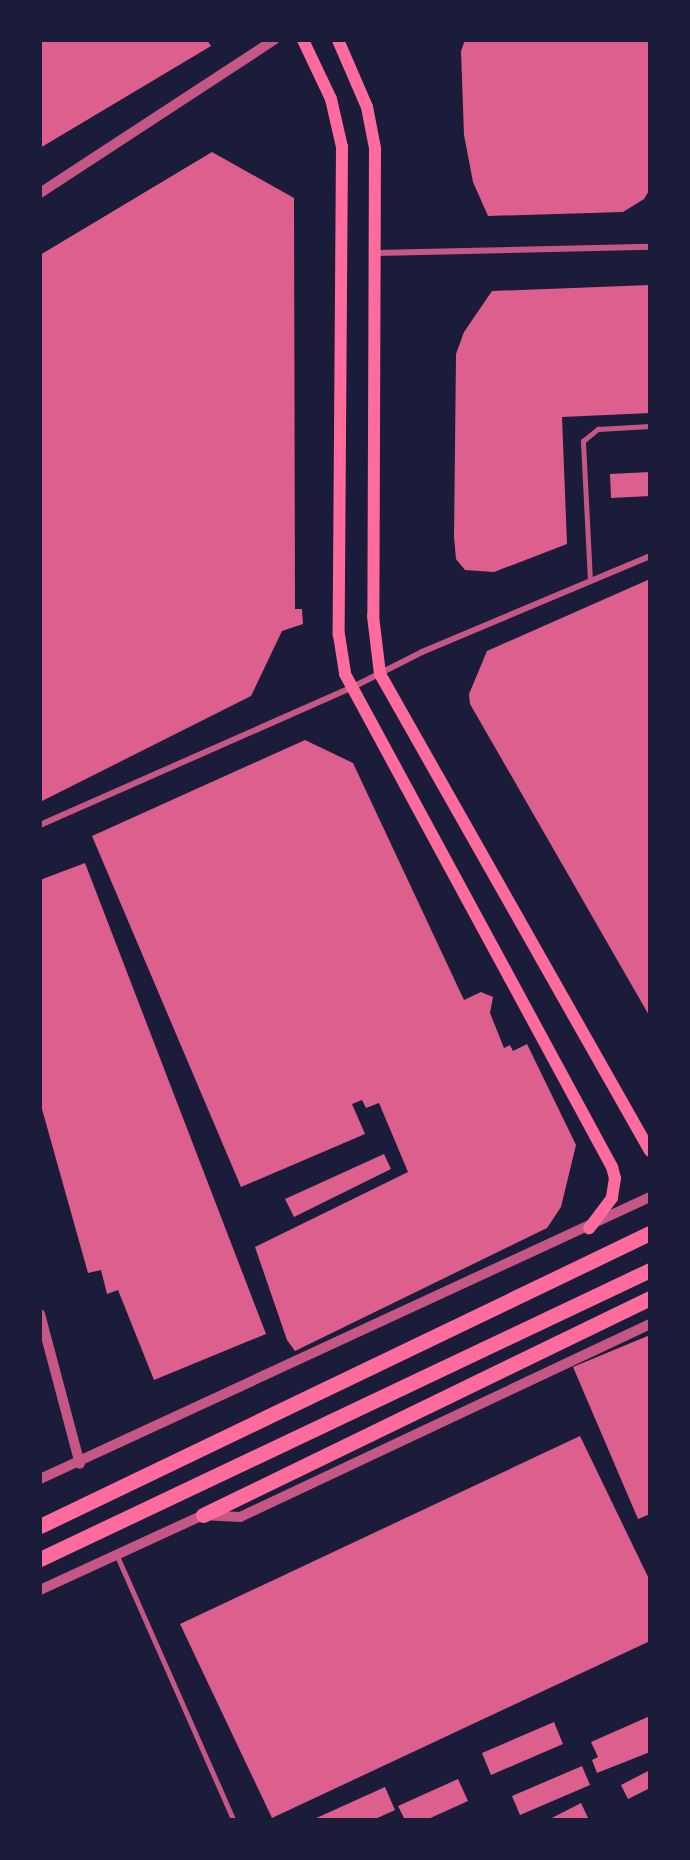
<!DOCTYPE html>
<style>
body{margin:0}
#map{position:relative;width:690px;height:1860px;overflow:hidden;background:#1b1b3a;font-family:Arial,sans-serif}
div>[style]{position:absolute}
.building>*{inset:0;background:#dd5f8e}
.service>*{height:4.5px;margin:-2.25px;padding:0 2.25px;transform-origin:2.25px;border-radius:2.25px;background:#c65784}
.minor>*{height:6px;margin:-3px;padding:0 3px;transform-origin:3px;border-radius:3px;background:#c65784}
.tertiary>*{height:10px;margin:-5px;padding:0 5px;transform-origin:5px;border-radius:5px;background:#c65784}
.secondary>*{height:12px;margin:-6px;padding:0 6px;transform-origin:6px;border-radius:6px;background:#ff6b9d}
.trunk>*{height:15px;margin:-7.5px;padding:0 7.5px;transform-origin:7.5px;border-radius:7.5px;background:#ff6b9d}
span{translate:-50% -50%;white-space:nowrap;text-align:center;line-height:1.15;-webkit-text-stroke:4.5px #1b1b3a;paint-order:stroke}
.frame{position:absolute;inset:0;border:42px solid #1b1b3a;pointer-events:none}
</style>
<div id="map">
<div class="building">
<div style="clip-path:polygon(40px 40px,207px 40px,211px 46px,40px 148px)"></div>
<div style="clip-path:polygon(465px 40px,650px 40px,650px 189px,644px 199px,623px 212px,488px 216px,473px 182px,464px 135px,461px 51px)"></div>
<div style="clip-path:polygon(212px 152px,294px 198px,295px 609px,302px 609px,303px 624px,282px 631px,251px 696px,40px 802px,40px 255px)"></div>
<div style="clip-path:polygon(650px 285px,650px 413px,562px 417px,567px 544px,494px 572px,465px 570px,456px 559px,454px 537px,456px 354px,464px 332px,492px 291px)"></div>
<div style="clip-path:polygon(650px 472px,650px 496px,611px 498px,610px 474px)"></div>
<div style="clip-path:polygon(650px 579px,650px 1017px,470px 704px,469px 694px,487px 651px)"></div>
<div style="clip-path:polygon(305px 740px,353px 763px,464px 1000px,481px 992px,493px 997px,490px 1013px,504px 1048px,510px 1045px,513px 1051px,527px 1044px,576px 1145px,561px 1207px,547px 1228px,295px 1351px,287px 1340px,255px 1247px,408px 1172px,379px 1103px,366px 1108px,362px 1100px,352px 1104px,365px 1134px,241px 1187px,92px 836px)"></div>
<div style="clip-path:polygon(85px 863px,266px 1334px,154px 1380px,118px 1290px,107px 1294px,101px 1270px,88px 1273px,40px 1102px,40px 880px)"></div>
<div style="clip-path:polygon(384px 1154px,391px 1169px,294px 1217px,285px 1199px)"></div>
<div style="clip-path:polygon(650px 1335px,650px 1514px,638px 1519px,573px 1367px)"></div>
<div style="clip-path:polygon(580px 1436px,650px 1581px,650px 1641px,272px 1818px,180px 1624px)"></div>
<div style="clip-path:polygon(650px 1716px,650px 1752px,597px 1773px,592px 1760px,598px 1757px,591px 1742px)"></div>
<div style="clip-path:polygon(554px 1722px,563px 1744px,491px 1775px,482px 1753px)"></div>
<div style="clip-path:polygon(582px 1766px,590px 1785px,520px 1815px,512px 1796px)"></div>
<div style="clip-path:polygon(650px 1770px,650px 1788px,628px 1799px,621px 1785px)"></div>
<div style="clip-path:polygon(458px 1779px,468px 1801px,426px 1820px,405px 1820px,398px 1806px)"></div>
<div style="clip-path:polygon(385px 1787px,395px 1810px,373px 1820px,312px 1820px)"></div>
<div style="clip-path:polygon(581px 1803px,589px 1820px,548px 1820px)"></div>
</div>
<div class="service">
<div style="left:590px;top:581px;width:140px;rotate:-92.9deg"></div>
<div style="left:583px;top:441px;width:19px;rotate:-39deg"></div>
<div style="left:598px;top:429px;width:52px;rotate:-3.3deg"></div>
<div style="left:117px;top:1555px;width:290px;rotate:66.2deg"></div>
</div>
<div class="minor">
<div style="left:377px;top:253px;width:273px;rotate:-1.3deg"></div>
<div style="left:40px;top:825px;width:340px;rotate:-23.8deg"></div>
<div style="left:351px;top:688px;width:80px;rotate:-26.9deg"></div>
<div style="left:422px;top:652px;width:247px;rotate:-22.8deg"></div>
</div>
<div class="tertiary">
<div style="left:40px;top:193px;width:280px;rotate:-33.2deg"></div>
<div style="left:40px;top:1314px;width:155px;rotate:75.1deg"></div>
<div style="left:40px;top:1479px;width:672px;rotate:-24.81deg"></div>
<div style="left:40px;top:1590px;width:179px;rotate:-24.7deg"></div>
<div style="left:203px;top:1515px;width:37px;rotate:3deg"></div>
<div style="left:240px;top:1517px;width:453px;rotate:-25.2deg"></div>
</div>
<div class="secondary">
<div style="left:303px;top:40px;width:65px;rotate:64.6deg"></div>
<div style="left:331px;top:99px;width:49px;rotate:77.1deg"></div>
<div style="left:342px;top:147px;width:488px;rotate:90.4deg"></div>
<div style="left:339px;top:635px;width:39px;rotate:81deg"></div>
<div style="left:345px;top:674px;width:561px;rotate:61.56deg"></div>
<div style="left:612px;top:1167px;width:11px;rotate:75deg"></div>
<div style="left:615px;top:1178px;width:20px;rotate:99deg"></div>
<div style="left:612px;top:1198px;width:38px;rotate:127deg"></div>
<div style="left:338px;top:40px;width:73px;rotate:66.6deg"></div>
<div style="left:367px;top:107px;width:42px;rotate:79deg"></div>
<div style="left:375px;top:148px;width:468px;rotate:90.2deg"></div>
<div style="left:373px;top:616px;width:58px;rotate:83.1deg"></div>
<div style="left:380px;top:674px;width:548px;rotate:60.49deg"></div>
</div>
<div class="trunk">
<div style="left:203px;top:1515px;width:497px;rotate:-25.9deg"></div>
<div style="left:40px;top:1526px;width:677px;rotate:-25.66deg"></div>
<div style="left:40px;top:1559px;width:675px;rotate:-25.35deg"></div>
</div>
<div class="frame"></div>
</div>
